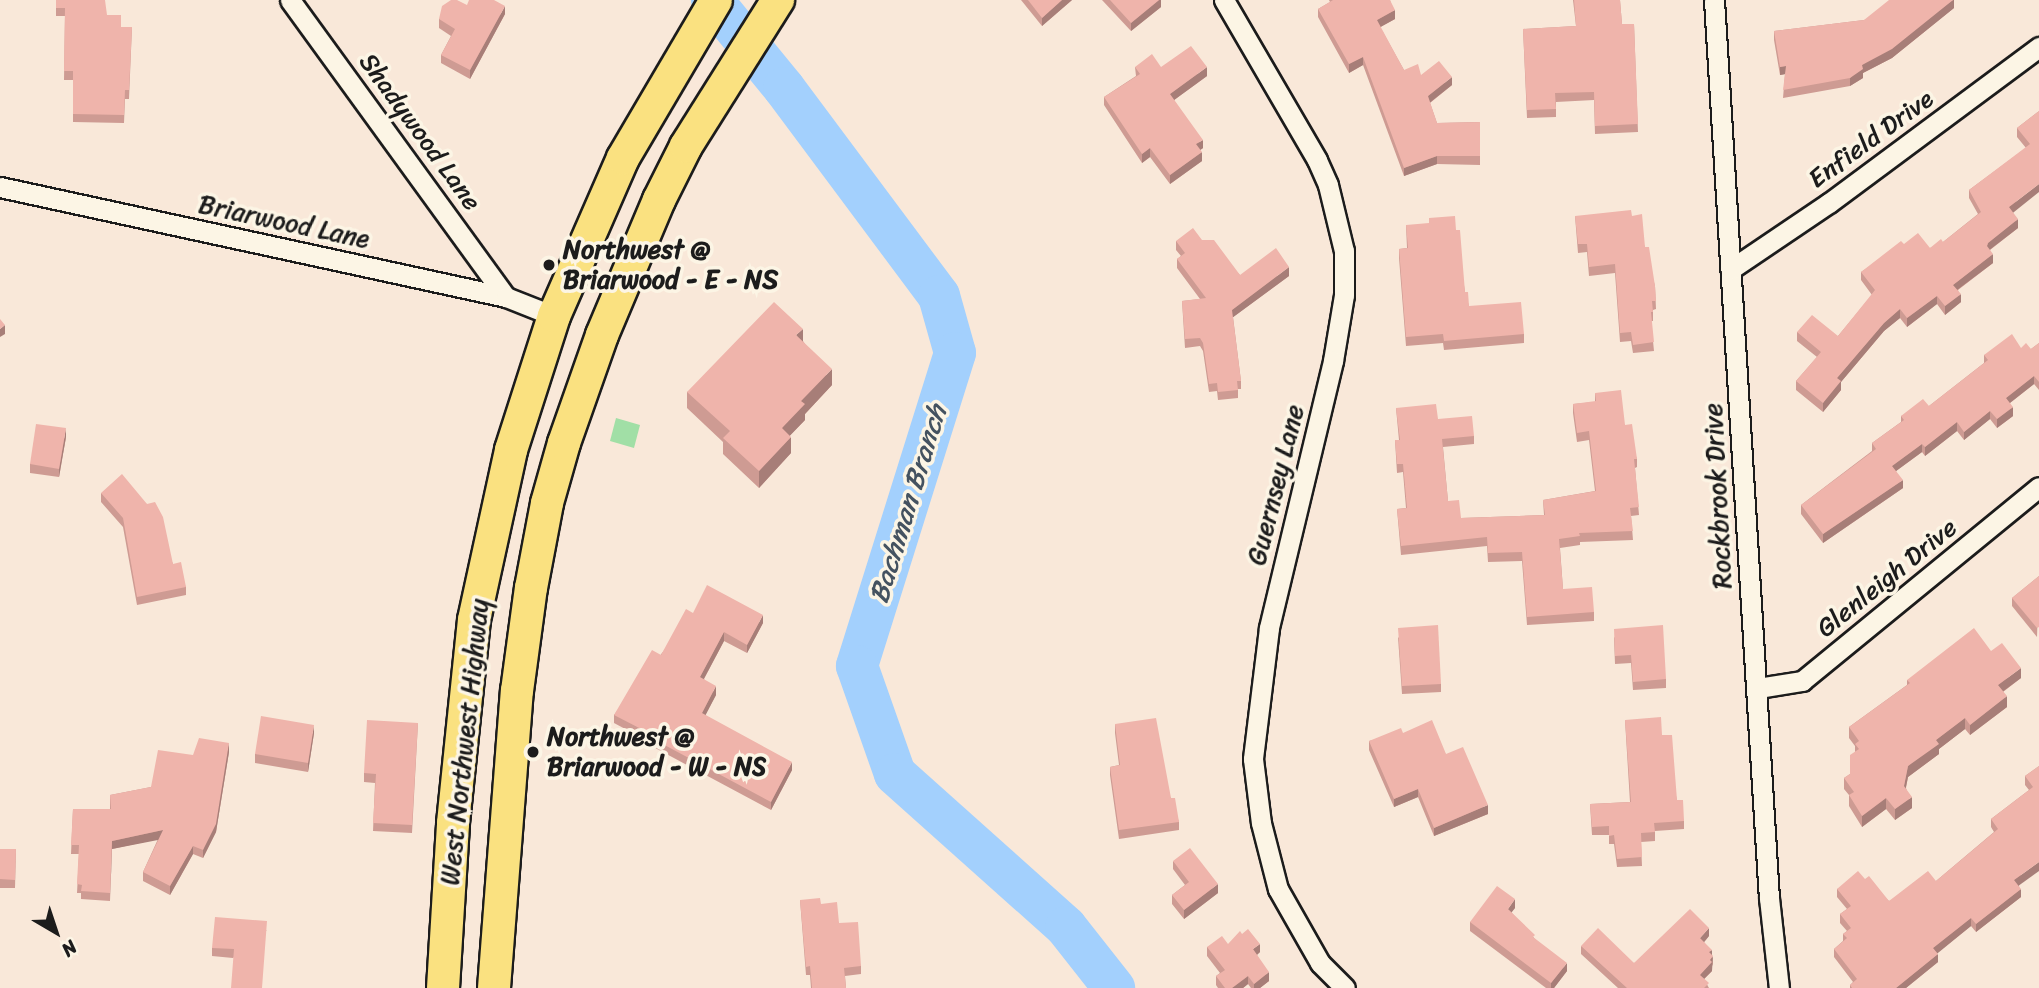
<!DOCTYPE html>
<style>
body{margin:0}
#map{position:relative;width:2039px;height:988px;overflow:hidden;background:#f9e8d9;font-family:Sriracha,sans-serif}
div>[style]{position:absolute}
.green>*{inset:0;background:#a1dfa6}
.river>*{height:42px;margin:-21px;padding:0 21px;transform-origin:21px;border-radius:21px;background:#a3d0fd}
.roads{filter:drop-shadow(2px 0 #1c1c1c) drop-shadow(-2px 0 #1c1c1c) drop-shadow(0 2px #1c1c1c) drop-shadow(0 -2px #1c1c1c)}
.street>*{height:19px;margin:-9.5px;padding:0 9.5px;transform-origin:9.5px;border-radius:9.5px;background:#fcf5e5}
.primary>*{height:32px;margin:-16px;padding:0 16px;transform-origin:16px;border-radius:16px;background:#fae180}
.wall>*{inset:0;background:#ce9b93}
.shaded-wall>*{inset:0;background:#a77e78}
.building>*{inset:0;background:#efb4ab}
.dots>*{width:19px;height:19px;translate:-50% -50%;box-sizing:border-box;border:4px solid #fcf5e5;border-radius:50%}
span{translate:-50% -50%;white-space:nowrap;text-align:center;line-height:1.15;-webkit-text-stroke:7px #fcf5e5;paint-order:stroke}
.street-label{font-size:26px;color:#1c1c1c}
.poi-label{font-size:26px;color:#1c1c1c;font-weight:700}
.left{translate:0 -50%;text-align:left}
.water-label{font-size:28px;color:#445260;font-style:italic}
.north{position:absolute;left:21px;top:897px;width:70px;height:70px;-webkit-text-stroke:5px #fcf5e5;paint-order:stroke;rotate:141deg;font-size:19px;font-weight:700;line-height:28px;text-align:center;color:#1c1c1c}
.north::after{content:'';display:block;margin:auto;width:24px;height:32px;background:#1c1c1c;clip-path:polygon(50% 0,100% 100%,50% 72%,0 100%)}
</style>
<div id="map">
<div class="green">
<div style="clip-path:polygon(616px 418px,640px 425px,634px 448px,610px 441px)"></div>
</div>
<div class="river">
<div style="left:712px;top:0;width:114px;rotate:50.7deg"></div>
<div style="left:784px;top:88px;width:259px;rotate:53.3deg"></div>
<div style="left:939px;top:296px;width:59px;rotate:74.3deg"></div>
<div style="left:955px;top:353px;width:328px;rotate:107.4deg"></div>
<div style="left:857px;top:666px;width:114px;rotate:70.6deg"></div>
<div style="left:895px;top:774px;width:229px;rotate:41.8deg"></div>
<div style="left:1066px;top:927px;width:78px;rotate:51.8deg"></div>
</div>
<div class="roads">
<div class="street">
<div style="left:290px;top:0;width:367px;rotate:54deg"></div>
<div style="left:1224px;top:0;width:185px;rotate:59.8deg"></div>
<div style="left:1317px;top:160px;width:27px;rotate:66deg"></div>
<div style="left:1328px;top:185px;width:68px;rotate:76.4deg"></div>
<div style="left:1344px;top:251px;width:44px;rotate:90deg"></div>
<div style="left:1344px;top:295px;width:67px;rotate:99.5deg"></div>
<div style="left:1333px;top:361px;width:275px;rotate:103.5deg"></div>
<div style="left:1269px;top:628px;width:132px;rotate:97deg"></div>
<div style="left:1253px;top:759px;width:64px;rotate:82.9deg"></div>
<div style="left:1261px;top:823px;width:68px;rotate:75.6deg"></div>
<div style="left:1278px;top:889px;width:85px;rotate:60.4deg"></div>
<div style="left:1320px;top:963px;width:35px;rotate:45deg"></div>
<div style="left:1714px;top:0;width:900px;rotate:86.5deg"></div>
<div style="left:1769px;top:898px;width:91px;rotate:83.7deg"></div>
<div style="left:0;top:187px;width:518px;rotate:12.26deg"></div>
<div style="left:506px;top:297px;width:52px;rotate:21.6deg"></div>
<div style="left:1731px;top:269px;width:118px;rotate:-34deg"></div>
<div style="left:1829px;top:203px;width:262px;rotate:-36.6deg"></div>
<div style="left:1758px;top:688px;width:45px;rotate:-9deg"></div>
<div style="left:1802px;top:681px;width:306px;rotate:-39.3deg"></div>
</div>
<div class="primary">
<div style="left:443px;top:988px;width:165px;rotate:-86.5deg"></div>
<div style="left:453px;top:823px;width:204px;rotate:-84.1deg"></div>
<div style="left:474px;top:620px;width:174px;rotate:-77.7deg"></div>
<div style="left:511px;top:450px;width:141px;rotate:-72.2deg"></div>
<div style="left:554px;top:316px;width:172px;rotate:-66.4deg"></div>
<div style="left:623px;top:158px;width:183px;rotate:-59.5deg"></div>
<div style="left:494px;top:988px;width:298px;rotate:-85.6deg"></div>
<div style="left:517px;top:691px;width:104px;rotate:-82.3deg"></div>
<div style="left:531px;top:588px;width:86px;rotate:-79.3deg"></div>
<div style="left:547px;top:503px;width:62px;rotate:-74.2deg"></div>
<div style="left:564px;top:443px;width:114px;rotate:-70.6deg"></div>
<div style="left:602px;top:335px;width:147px;rotate:-67.1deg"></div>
<div style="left:659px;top:200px;width:60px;rotate:-63.4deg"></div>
<div style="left:686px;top:146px;width:173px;rotate:-57.8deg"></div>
</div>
</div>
<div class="wall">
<div style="clip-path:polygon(56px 0,107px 15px,121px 27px,132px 27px,129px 99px,125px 99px,124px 123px,73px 122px,73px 80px,64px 80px,65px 16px,56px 16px)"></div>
<div style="clip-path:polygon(1021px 0,1072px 0,1042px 26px)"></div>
<div style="clip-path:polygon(1102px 0,1161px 0,1161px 7px,1131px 31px)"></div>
<div style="clip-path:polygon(1329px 0,1390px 0,1395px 19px,1380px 27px,1404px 70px,1452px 85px,1430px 103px,1437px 123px,1480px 122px,1480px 165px,1437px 164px,1404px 176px,1363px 65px,1349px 73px,1318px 17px,1318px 9px,1330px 2px)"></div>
<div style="clip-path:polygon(1573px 0,1620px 0,1622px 24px,1634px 24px,1638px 132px,1595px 134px,1594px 100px,1556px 102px,1556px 117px,1527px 118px,1523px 29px,1576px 26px)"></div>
<div style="clip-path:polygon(1954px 0,1954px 8px,1892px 58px,1863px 73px,1863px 78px,1850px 86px,1783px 98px,1785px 74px,1780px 75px,1774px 40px,1774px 31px,1864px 20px)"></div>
<div style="clip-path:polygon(505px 14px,470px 79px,441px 63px,441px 55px,451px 36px,439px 28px,439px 19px)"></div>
<div style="clip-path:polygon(1135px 67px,1161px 67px,1207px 76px,1174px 100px,1203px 148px,1200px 150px,1202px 161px,1170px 184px,1150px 157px,1142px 163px,1104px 105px,1104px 97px,1136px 76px)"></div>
<div style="clip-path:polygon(2039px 111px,2013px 213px,2018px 228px,1990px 250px,1993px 263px,1958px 290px,1961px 302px,1945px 315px,1937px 304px,1907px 327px,1900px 318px,1884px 331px,1841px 382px,1841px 390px,1823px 412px,1796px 390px,1796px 381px,1817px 357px,1797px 341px,1797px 332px,1838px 336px,1872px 295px,1861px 280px,1861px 272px,1904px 244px,1930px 248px,1943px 242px,1978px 214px,1969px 198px,1969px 190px,2026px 148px,2017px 137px,2017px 128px)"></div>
<div style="clip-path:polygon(1575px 216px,1632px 216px,1645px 247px,1655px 286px,1656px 309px,1653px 310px,1653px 321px,1651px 321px,1654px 351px,1633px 353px,1631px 341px,1620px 342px,1615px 273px,1589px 276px,1587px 252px,1578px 253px)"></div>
<div style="clip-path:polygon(1406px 225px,1456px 230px,1465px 292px,1469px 306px,1524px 334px,1524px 343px,1444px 350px,1443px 343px,1406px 346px,1399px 258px,1399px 249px,1407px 248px)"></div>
<div style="clip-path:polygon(1202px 240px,1240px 275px,1289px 276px,1233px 317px,1241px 381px,1241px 389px,1238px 389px,1238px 398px,1218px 400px,1217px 391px,1209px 392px,1203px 351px,1200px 346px,1185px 348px,1182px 301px,1200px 299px,1177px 268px,1177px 259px,1181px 256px,1176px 250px,1176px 241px)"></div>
<div style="clip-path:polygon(803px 341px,832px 385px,805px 414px,805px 420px,790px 435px,791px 453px,759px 488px,723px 454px,723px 442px,687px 408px,687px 392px)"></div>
<div style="clip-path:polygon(2039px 343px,2039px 390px,2034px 384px,2010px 403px,2013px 416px,1997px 428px,1990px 419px,1964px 440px,1957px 431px,1925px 456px,1922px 452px,1896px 471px,1903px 488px,1823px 543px,1801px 514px,1801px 505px,1872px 451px,1872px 443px,1901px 422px,1901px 416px,1929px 406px,1984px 363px,1984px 355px,2021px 348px,2031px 349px)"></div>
<div style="clip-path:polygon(1595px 393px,1625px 425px,1637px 459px,1637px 467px,1635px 468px,1639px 515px,1631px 516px,1633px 540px,1580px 542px,1580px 545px,1560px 548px,1563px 589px,1594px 612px,1594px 621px,1527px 625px,1522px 561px,1488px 562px,1487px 546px,1401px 555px,1397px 509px,1406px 508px,1403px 472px,1397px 473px,1395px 440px,1399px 440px,1396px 408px,1438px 419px,1474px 436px,1474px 444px,1443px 447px,1448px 501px,1461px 518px,1544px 515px,1543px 500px,1595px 491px,1589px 440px,1577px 442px,1573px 413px,1573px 404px,1595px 402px)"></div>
<div style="clip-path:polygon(66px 437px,59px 477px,30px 473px,30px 464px)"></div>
<div style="clip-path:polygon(101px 493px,147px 504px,173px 564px,186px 587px,186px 595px,137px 605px,123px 527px,101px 502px)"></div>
<div style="clip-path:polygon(2039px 576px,2037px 637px,2012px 606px,2012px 598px)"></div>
<div style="clip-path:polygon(693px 613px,763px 623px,747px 653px,724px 641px,704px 679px,716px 695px,705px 715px,792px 770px,771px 810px,644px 742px,644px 739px,614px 723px,614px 715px)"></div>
<div style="clip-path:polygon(1398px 637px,1441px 684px,1441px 692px,1402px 694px)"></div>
<div style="clip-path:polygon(1614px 637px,1666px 679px,1666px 688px,1633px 690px,1631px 663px,1615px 664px)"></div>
<div style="clip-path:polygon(2021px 678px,2003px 692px,2007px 707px,1970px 735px,1965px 729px,1939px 749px,1939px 754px,1908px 777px,1906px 788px,1912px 808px,1895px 820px,1886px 809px,1862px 827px,1849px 806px,1849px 795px,1844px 789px,1844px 778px,1850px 774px,1855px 752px,1855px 746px,1849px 738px,1849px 727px,1907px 685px,1907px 680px)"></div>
<div style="clip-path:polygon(1625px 720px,1662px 735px,1677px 800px,1684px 821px,1684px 829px,1655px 831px,1655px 841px,1641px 842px,1642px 866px,1617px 867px,1614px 844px,1609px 844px,1609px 835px,1592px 835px,1590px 804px,1630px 802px)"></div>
<div style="clip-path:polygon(418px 723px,412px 833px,373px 831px,375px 783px,364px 782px,364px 773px)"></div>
<div style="clip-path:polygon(1115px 724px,1171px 798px,1179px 822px,1179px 830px,1119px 839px,1110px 775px,1110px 767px,1119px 765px,1115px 733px)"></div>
<div style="clip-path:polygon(314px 733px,308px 772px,255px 763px,255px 754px)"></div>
<div style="clip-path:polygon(1403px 733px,1446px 754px,1488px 814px,1434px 836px,1418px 797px,1394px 807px,1369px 750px,1369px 741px)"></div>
<div style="clip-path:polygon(229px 752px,216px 832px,203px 858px,193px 854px,170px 895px,143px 881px,143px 872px,158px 839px,112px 849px,110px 901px,81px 899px,81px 893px,77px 893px,79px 854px,71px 854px,73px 809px,110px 809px,110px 795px,151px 787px,193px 755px)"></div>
<div style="clip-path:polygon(2039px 766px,2019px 886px,2021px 897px,1976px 932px,1971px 926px,1937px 953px,1938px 962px,1906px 988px,1850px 988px,1850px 985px,1853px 982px,1834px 957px,1834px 949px,1843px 941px,1843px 934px,1847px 931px,1840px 923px,1840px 914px,1847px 909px,1837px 897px,1837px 889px,1865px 879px,1889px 901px,1936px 881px,1994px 832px,1991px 827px,1991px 819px,2029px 790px,2025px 785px,2025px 776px)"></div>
<div style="clip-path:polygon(0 849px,16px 849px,15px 888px,0 888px)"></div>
<div style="clip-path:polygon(1173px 861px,1218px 893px,1184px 919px,1172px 904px,1172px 895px,1185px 885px,1173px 869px)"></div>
<div style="clip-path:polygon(800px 900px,821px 904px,839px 923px,861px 966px,861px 974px,845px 976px,846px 988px,811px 988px,810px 975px,806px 975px)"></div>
<div style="clip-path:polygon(1515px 908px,1511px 912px,1535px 939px,1567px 971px,1554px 988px,1546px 988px,1470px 931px,1470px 922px)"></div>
<div style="clip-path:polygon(267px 930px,233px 958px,212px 956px,212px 948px)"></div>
<div style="clip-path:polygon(1709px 936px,1704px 942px,1712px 954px,1713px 964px,1712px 966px,1712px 971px,1704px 979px,1709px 988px,1618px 988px,1581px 954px,1581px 946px,1634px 963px)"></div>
<div style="clip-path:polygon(1228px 944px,1260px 952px,1257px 955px,1269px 981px,1260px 988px,1251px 988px,1248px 984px,1243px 988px,1218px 988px,1216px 985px,1216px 976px,1220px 973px,1207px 956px,1207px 947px)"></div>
</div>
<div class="shaded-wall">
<div style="clip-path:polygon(1062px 0,1072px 0,1042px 26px,1042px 18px)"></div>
<div style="clip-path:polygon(1159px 0,1161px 0,1161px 7px,1131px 31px,1131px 23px)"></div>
<div style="clip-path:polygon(1953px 0,1954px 0,1954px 8px,1892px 58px,1863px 73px,1863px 78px,1850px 86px,1850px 78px,1862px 65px)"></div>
<div style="clip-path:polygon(505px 6px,505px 14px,470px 79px,470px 70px)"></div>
<div style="clip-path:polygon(1395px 10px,1395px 19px,1377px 29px,1377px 20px)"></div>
<div style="clip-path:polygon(1363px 57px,1363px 65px,1349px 73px,1349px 64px)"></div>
<div style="clip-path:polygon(1786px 66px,1786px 74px,1780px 75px,1780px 67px)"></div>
<div style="clip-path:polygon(1207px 67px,1207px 76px,1170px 103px,1170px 94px)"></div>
<div style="clip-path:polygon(1452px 77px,1452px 85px,1428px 104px,1428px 96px)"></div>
<div style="clip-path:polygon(1203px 140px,1203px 148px,1196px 153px,1196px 144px)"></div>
<div style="clip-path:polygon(1150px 148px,1150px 157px,1142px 163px,1142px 154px)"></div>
<div style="clip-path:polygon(1202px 152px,1202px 161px,1170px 184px,1170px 175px)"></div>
<div style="clip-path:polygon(1437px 156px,1437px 164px,1404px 176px,1404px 168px)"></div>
<div style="clip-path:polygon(2039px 184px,2039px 192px,2009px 216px,2009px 207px)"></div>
<div style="clip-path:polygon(2018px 219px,2018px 228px,1988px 251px,1987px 246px,1988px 243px)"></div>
<div style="clip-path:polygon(1993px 254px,1993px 263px,1953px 293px,1953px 285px)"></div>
<div style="clip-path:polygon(1289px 267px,1289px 276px,1232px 318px,1232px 310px)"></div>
<div style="clip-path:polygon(1961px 294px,1961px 302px,1945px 315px,1945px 306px)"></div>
<div style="clip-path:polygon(1937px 296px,1937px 304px,1907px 327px,1907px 318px)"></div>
<div style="clip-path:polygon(1900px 309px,1900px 318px,1884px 331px,1841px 382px,1841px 390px,1823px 412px,1823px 403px,1837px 378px,1884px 323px)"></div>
<div style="clip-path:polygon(5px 325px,5px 334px,0 337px,0 329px)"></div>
<div style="clip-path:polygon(803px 329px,803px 345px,796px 335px)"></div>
<div style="clip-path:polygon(832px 369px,832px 385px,805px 414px,805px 420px,782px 444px,782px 428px,801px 401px)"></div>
<div style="clip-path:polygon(2034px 376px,2034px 384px,2006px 406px,2006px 398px)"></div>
<div style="clip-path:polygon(2013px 407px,2013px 416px,1997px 428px,1997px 419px)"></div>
<div style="clip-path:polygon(1990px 411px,1990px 419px,1964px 440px,1964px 432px)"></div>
<div style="clip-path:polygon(1957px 422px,1957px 431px,1925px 456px,1925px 447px)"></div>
<div style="clip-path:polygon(66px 428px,66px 437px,59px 477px,59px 469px)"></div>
<div style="clip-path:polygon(791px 437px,791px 453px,759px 488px,759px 471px)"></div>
<div style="clip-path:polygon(1922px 444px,1922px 452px,1892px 474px,1892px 466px)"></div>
<div style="clip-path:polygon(1903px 480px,1903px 488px,1823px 543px,1823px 534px)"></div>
<div style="clip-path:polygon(763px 615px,763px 623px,747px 653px,747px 645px)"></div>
<div style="clip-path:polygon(724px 632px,724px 641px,700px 686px,700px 677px)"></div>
<div style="clip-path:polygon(2021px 668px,2021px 678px,1998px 695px,1998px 685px)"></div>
<div style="clip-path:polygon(716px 686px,716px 695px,702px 722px,702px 713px)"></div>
<div style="clip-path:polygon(2007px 696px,2007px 707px,1970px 735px,1970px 725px)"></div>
<div style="clip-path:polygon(1965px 718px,1965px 729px,1939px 749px,1939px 754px,1908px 777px,1904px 796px,1904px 786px,1908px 766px,1936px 740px)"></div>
<div style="clip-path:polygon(314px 725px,314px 733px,308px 772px,308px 763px)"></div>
<div style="clip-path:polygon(229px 743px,229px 752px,216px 832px,203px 858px,203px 850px)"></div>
<div style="clip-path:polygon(792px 762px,792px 770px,771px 810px,771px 802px)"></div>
<div style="clip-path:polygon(1418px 789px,1418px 797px,1394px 807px,1394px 799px)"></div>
<div style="clip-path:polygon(1912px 797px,1912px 808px,1895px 820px,1895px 809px)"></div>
<div style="clip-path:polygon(1886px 798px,1886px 809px,1862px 827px,1862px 816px)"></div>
<div style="clip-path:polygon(1488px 805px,1488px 814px,1434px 836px,1434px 828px)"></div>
<div style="clip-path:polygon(163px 830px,163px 839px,112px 849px,110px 901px,112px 841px)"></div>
<div style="clip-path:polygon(193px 846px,193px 854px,170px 895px,170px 886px)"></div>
<div style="clip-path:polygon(2039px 862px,2039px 871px,2014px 889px,2014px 880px)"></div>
<div style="clip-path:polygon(1218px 884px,1218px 893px,1184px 919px,1184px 910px)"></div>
<div style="clip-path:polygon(2021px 889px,2021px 897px,1976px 932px,1976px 924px)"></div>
<div style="clip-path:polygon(1515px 899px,1515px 908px,1508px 917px,1508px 909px)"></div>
<div style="clip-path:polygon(1971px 918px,1971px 926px,1933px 957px,1933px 948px)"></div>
<div style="clip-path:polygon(1709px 928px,1709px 936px,1700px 947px,1700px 938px)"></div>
<div style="clip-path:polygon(1260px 944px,1260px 952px,1253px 958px,1253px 949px)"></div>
<div style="clip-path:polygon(1712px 950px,1712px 958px,1713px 956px,1712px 971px,1700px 983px,1700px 975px,1709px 952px)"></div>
<div style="clip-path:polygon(1938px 954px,1938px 962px,1906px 988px,1896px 988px)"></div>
<div style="clip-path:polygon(1567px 963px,1567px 971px,1554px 988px,1551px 988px,1551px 983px)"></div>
<div style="clip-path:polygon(1269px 972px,1269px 981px,1260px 988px,1254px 988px,1254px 984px)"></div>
<div style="clip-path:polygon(1248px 976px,1248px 984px,1243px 988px,1232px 988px)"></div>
</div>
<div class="building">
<div style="clip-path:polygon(56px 0,105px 0,107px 15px,121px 15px,121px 27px,132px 27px,129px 90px,125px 90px,124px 115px,73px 114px,73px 71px,64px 71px,65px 8px,56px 8px)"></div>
<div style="clip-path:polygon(451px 0,457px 0,467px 5px,469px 0,494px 0,505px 6px,470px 70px,441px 55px,455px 29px,439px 19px,442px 6px)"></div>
<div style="clip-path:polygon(1028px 0,1062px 0,1042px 18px)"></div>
<div style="clip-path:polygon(1110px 0,1159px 0,1131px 23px)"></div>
<div style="clip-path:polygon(1333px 0,1390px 0,1395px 10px,1377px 20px,1404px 70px,1418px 64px,1421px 75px,1439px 61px,1452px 77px,1428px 96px,1437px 123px,1480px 122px,1480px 156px,1437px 156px,1404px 168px,1363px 57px,1349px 64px,1318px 9px)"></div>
<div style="clip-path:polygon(1574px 0,1620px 0,1622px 24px,1634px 24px,1638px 124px,1595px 126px,1594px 92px,1555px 93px,1556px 109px,1527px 110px,1523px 29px,1576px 26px)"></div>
<div style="clip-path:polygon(1889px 0,1953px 0,1892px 49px,1862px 65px,1863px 69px,1850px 78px,1783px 90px,1786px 66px,1780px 67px,1774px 31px,1864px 20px)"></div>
<div style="clip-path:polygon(1191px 46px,1207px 67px,1170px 94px,1203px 140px,1196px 144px,1202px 152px,1170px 175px,1150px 148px,1142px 154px,1104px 97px,1140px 74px,1135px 67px,1152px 54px,1161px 67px)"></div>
<div style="clip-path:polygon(2039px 111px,2039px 184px,2009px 207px,2018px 219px,1988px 243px,1987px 246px,1993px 254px,1953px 285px,1961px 294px,1945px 306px,1937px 296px,1907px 318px,1900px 309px,1884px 323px,1837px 378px,1841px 381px,1823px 403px,1796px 381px,1821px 352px,1797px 332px,1812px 315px,1838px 336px,1875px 290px,1861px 272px,1901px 241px,1904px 244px,1918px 233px,1930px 248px,1941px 239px,1943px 242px,1981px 212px,1969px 190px,2030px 144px,2017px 128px)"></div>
<div style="clip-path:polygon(1631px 210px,1632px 216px,1642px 214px,1645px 247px,1649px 247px,1655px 286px,1656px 301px,1652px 301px,1653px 312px,1651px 312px,1654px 342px,1633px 345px,1631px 332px,1620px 333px,1615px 264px,1589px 267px,1587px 244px,1578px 244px,1575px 216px)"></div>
<div style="clip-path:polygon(1455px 216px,1456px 230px,1460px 230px,1465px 292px,1468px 292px,1469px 306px,1521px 302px,1524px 334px,1444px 341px,1443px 334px,1406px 337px,1399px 249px,1408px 248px,1406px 225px,1429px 223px,1429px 218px)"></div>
<div style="clip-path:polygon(1193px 228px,1202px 240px,1214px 240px,1240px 275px,1276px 248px,1289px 267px,1232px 310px,1241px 381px,1237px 381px,1238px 390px,1218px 392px,1217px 383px,1209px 384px,1203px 343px,1200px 338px,1185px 339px,1182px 301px,1206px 298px,1177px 259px,1185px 253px,1176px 241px)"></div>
<div style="clip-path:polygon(774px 302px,803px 329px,796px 335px,832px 369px,801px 401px,805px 404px,782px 428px,791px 437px,759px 471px,723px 438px,730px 431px,687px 392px)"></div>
<div style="clip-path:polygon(0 319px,5px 325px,0 329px)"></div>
<div style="clip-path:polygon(2012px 334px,2021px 348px,2026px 343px,2031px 349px,2039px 343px,2039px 382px,2034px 376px,2006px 398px,2013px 407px,1997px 419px,1990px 411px,1964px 432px,1957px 422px,1925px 447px,1922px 444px,1892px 466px,1903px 480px,1823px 534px,1801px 505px,1876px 449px,1872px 443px,1904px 420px,1901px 416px,1923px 399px,1929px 406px,1988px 360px,1984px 355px)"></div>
<div style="clip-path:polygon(1621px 390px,1625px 425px,1632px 424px,1637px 459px,1634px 459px,1639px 507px,1630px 508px,1633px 531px,1579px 533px,1580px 536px,1559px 539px,1563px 589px,1592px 587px,1594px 612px,1527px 617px,1522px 552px,1488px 553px,1487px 537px,1401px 546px,1397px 509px,1407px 508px,1403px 464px,1397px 464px,1395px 440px,1400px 440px,1396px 408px,1436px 404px,1438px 419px,1472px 416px,1474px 436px,1442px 439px,1448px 501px,1459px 500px,1461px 518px,1545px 515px,1543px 500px,1596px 491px,1589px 431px,1577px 433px,1573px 404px,1596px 401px,1595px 393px)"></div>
<div style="clip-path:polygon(36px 424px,66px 428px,59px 469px,30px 464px)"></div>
<div style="clip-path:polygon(122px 474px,147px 504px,155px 502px,163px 517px,173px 564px,181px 562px,186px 587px,137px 597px,123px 518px,101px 493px)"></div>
<div style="clip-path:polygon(2039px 576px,2039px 627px,2037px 628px,2012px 598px)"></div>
<div style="clip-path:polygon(707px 585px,763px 615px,747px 645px,724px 632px,700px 677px,716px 686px,702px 713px,792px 762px,771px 802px,644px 734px,645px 731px,614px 715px,652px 650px,661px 655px,686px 609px,693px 613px)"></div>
<div style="clip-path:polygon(1438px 625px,1441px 684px,1402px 686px,1398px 628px)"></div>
<div style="clip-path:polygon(1663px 625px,1666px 679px,1633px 682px,1631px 655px,1615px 656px,1614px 629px)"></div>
<div style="clip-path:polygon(1974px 628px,1991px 651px,2002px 643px,2021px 668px,1998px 685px,2007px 696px,1970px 725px,1965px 718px,1936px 740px,1939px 744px,1908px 766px,1904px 786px,1912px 797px,1895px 809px,1886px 798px,1862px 816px,1849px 795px,1854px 792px,1844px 778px,1850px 774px,1850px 755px,1859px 749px,1855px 744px,1859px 741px,1849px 727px,1910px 683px,1907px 680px)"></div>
<div style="clip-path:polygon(261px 716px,314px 725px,308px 763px,255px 754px)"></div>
<div style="clip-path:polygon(1661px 717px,1662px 735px,1672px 735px,1677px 800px,1683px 800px,1684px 821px,1654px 823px,1655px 832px,1641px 833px,1642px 857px,1617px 859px,1614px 835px,1609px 836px,1609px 826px,1592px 827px,1590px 804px,1631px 802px,1625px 720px)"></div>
<div style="clip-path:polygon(1156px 718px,1171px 798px,1175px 798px,1179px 822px,1119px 830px,1110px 767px,1120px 765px,1115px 724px)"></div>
<div style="clip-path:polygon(367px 720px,418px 723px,412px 825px,373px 823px,376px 774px,364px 773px)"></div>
<div style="clip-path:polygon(1432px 720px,1446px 754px,1463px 747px,1488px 805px,1434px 828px,1418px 789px,1394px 799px,1369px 741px,1401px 728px,1403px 733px)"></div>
<div style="clip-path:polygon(199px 738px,229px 743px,216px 824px,203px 850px,193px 846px,170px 886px,143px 872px,163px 830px,112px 841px,110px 893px,81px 891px,82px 885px,77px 884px,79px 845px,71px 845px,73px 809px,111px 809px,110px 795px,151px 787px,158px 750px,193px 755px)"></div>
<div style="clip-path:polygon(2039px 766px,2039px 862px,2014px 880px,2021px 889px,1976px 924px,1971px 918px,1933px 948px,1938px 954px,1896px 988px,1852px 988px,1850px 985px,1857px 979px,1834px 949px,1847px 938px,1843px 934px,1851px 928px,1840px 914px,1851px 906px,1837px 889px,1858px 871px,1865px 879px,1869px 876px,1889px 901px,1928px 871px,1936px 881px,1998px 829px,1991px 819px,2033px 787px,2025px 776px)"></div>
<div style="clip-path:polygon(1190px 848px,1218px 884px,1184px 910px,1172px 895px,1189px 882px,1173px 861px)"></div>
<div style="clip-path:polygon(0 849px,16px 849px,15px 880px,0 879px)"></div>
<div style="clip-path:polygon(1497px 886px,1515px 899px,1508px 909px,1535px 935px,1533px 937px,1567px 963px,1551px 983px,1470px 922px)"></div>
<div style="clip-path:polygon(820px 898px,821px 904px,837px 902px,839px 923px,858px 922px,861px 966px,844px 968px,846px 988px,812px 988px,810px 966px,806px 967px,800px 900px)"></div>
<div style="clip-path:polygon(1690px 909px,1709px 928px,1700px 938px,1712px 950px,1709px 952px,1713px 956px,1710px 960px,1712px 962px,1700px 975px,1709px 983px,1704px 988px,1627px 988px,1581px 946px,1598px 928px,1634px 963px)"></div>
<div style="clip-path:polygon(215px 917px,267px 921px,262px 988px,231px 988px,234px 949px,212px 948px)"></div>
<div style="clip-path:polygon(1248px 929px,1260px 944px,1253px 949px,1269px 972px,1254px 984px,1248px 976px,1232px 988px,1225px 988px,1216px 976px,1225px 970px,1207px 947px,1222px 936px,1228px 944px,1240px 931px,1242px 934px)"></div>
</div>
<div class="dots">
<div style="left:549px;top:265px;background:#1c1c1c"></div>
<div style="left:533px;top:752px;background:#1c1c1c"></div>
</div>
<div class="street-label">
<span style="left:420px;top:132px;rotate:54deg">Shadywood Lane</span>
<span style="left:1871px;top:139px;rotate:-36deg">Enfield Drive</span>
<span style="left:284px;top:222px;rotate:12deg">Briarwood Lane</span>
<span style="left:1276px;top:485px;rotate:-76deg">Guernsey Lane</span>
<span style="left:1718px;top:496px;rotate:-93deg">Rockbrook Drive</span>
<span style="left:1887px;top:578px;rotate:-39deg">Glenleigh Drive</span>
<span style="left:465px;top:742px;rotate:-84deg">West Northwest Highway</span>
</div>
<div class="poi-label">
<span class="left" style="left:563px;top:265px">Northwest @<br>Briarwood - E - NS</span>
<span class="left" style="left:547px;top:752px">Northwest @<br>Briarwood - W - NS</span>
</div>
<div class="water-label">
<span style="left:908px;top:504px;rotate:-73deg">Bachman Branch</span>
</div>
<div class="north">N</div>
</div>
